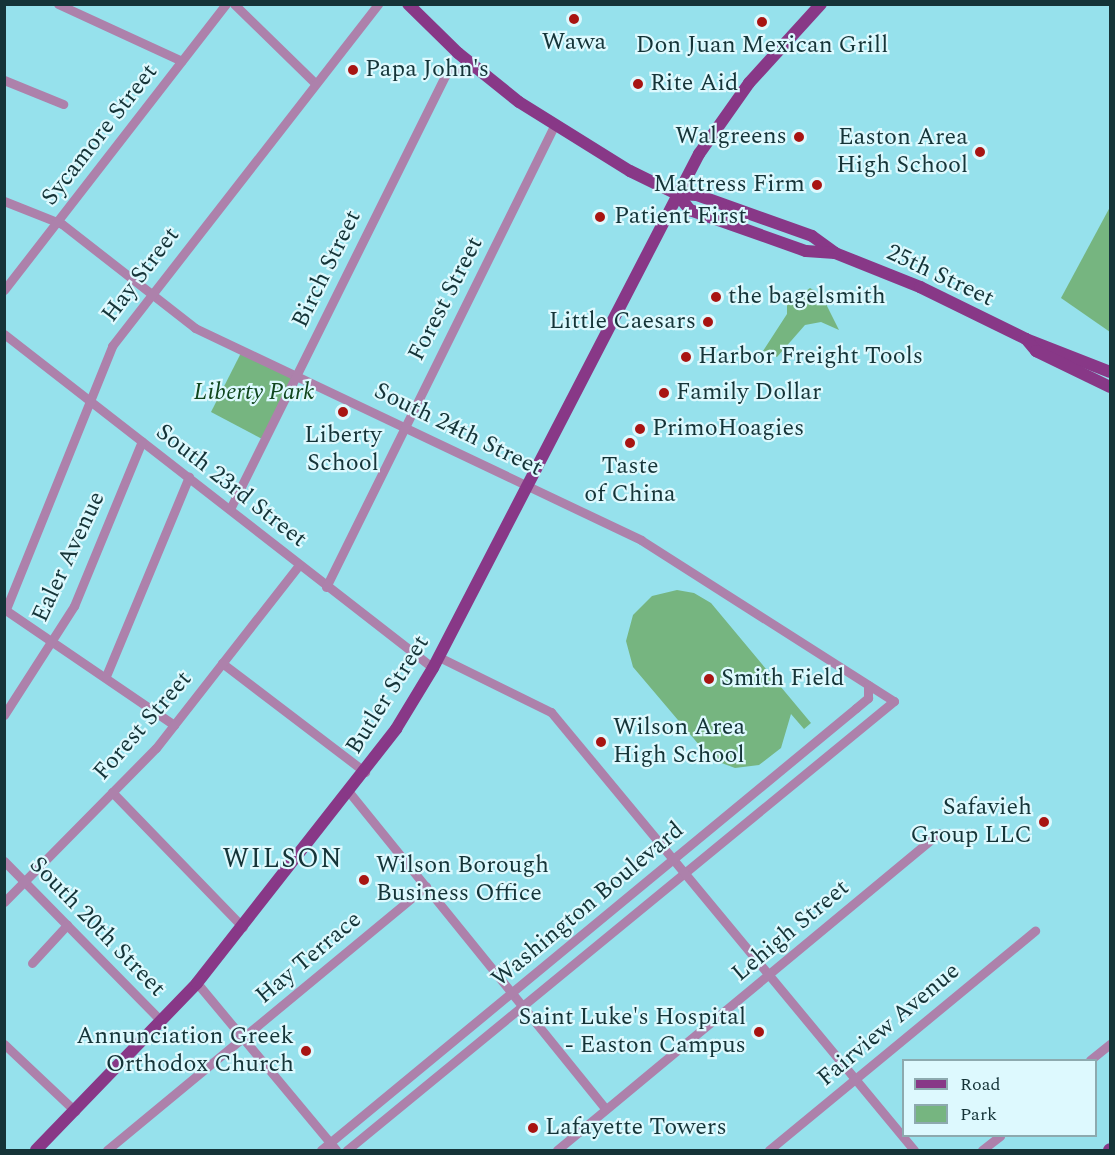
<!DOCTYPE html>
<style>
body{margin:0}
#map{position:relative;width:1115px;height:1155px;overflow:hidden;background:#96e1ec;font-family:Spectral,serif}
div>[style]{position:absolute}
.green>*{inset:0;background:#76b580}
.minor>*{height:9px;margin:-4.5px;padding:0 4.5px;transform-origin:4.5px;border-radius:4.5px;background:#ad81ab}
.major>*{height:12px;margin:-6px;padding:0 6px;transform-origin:6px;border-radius:6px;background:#883887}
.dots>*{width:16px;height:16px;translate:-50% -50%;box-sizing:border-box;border:3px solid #ddf9fe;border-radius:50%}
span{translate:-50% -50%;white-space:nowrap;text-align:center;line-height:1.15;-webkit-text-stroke:4.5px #ddf9fe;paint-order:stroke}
.poi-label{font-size:24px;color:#153438}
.left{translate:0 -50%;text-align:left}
.right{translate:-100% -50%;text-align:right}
.street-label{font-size:24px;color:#153438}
.park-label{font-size:24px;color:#10461e;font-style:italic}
.quarter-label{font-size:27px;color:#153438;letter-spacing:1.5px}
.frame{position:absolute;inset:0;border:6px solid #153438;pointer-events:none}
.legend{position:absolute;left:902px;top:1059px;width:195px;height:78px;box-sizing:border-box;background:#ddf9fe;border:2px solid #8daaaf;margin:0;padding:8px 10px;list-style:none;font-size:18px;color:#153438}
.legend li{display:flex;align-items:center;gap:12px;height:30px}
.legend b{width:30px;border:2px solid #8daaaf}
</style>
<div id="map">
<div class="green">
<div style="clip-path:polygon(1110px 207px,1110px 332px,1061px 298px)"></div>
<div style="clip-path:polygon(810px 288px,821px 294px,839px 330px,821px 322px,805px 325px,777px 357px,763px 351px,787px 314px,787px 305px)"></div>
<div style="clip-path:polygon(243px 349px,297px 374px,264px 440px,211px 412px)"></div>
<div style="clip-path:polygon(677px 590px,694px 593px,711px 603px,811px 723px,804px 729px,791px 714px,781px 748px,759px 765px,735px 768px,711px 759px,633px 667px,626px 641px,633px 615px,652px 596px)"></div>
</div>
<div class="minor">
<div style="left:58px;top:4px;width:136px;rotate:24.7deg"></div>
<div style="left:234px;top:4px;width:112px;rotate:44.3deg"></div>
<div style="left:4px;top:80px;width:64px;rotate:22.1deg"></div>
<div style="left:4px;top:201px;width:62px;rotate:21.6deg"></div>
<div style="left:62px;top:224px;width:169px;rotate:38deg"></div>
<div style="left:195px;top:328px;width:494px;rotate:25.4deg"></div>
<div style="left:641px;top:540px;width:300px;rotate:32.5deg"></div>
<div style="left:894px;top:701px;width:708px;rotate:140.62deg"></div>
<div style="left:4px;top:290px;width:362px;rotate:-52.2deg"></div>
<div style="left:4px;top:334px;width:544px;rotate:37.9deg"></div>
<div style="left:230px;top:509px;width:484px;rotate:-63.6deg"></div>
<div style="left:445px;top:75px;width:10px;rotate:-29deg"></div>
<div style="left:454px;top:70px;width:22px;rotate:-5deg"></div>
<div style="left:326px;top:587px;width:514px;rotate:-63.68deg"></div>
<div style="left:4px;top:609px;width:206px;rotate:34.3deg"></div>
<div style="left:6px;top:609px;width:284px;rotate:-68deg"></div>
<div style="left:112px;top:346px;width:433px;rotate:-52.1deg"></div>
<div style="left:439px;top:657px;width:125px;rotate:26.2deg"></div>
<div style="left:551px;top:712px;width:569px;rotate:50.35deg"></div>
<div style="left:222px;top:663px;width:180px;rotate:37.3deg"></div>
<div style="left:106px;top:676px;width:216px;rotate:-67.4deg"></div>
<div style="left:4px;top:715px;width:130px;rotate:-57.3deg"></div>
<div style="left:74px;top:606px;width:178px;rotate:-67.6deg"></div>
<div style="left:112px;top:792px;width:188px;rotate:45.9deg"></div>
<div style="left:349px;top:792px;width:408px;rotate:51deg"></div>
<div style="left:4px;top:861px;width:224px;rotate:45.5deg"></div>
<div style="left:4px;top:902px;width:216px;rotate:-45.4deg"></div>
<div style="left:156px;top:748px;width:232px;rotate:-52deg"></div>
<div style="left:32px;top:963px;width:52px;rotate:-47.4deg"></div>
<div style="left:197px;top:983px;width:217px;rotate:50.2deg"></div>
<div style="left:4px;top:1044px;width:98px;rotate:43.3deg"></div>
<div style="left:1090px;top:1060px;width:26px;rotate:-39deg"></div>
<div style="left:107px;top:1150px;width:414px;rotate:-39.6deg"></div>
<div style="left:321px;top:1150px;width:694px;rotate:-39.56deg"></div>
<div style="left:856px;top:708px;width:16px;rotate:-40deg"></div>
<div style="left:868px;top:698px;width:13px;rotate:-90deg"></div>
<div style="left:557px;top:1150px;width:496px;rotate:-39.7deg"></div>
<div style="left:769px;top:1150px;width:345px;rotate:-39.5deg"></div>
<div style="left:982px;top:1150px;width:23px;rotate:-38deg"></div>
</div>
<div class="major">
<div style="left:408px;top:4px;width:70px;rotate:44.4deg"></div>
<div style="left:458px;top:53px;width:78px;rotate:38.8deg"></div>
<div style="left:519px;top:102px;width:131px;rotate:31.9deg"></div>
<div style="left:630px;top:171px;width:52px;rotate:26.1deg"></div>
<div style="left:677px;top:194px;width:20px;rotate:3deg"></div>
<div style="left:697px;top:195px;width:122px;rotate:19.6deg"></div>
<div style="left:812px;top:236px;width:29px;rotate:36deg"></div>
<div style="left:835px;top:253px;width:92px;rotate:21.8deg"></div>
<div style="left:920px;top:287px;width:118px;rotate:26.1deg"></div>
<div style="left:1026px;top:339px;width:90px;rotate:21.4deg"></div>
<div style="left:677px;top:194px;width:21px;rotate:51deg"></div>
<div style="left:690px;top:210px;width:123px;rotate:19.5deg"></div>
<div style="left:806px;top:251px;width:29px;rotate:4deg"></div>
<div style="left:1026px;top:339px;width:16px;rotate:50deg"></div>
<div style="left:1036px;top:351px;width:82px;rotate:25.9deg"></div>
<div style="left:36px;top:1150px;width:232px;rotate:-46deg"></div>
<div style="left:197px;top:983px;width:323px;rotate:-51.9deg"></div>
<div style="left:396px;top:729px;width:71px;rotate:-58.8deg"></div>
<div style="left:433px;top:668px;width:579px;rotate:-62.64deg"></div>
<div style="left:699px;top:154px;width:87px;rotate:-54.8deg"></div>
<div style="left:749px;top:83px;width:107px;rotate:-47.7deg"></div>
<div style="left:1109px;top:1150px;width:1px;rotate:-45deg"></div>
</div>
<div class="dots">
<div style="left:574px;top:19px;background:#a81412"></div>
<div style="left:762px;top:22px;background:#a81412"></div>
<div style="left:353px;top:70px;background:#a81412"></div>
<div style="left:638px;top:84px;background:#a81412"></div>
<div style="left:799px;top:137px;background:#a81412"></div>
<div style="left:980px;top:152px;background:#a81412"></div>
<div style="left:817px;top:185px;background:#a81412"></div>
<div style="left:600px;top:217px;background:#a81412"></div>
<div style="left:716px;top:297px;background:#a81412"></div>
<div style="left:708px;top:322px;background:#a81412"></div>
<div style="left:686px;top:357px;background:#a81412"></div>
<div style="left:664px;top:393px;background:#a81412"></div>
<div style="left:343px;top:412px;background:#a81412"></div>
<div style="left:640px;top:429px;background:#a81412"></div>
<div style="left:630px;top:443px;background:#a81412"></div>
<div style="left:709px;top:679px;background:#a81412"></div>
<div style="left:601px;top:742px;background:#a81412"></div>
<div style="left:1044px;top:822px;background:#a81412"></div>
<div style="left:364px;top:880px;background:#a81412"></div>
<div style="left:759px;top:1032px;background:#a81412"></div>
<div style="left:306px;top:1051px;background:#a81412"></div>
<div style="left:533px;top:1128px;background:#a81412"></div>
</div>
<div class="poi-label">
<span style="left:574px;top:43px">Wawa</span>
<span style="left:762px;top:46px">Don Juan Mexican Grill</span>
<span class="left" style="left:365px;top:70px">Papa John's</span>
<span class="left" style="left:650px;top:84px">Rite Aid</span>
<span class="right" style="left:787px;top:137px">Walgreens</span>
<span class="right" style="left:968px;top:152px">Easton Area<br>High School</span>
<span class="right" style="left:805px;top:185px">Mattress Firm</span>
<span class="left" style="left:614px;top:217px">Patient First</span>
<span class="left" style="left:728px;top:297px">the bagelsmith</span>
<span class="right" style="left:696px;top:322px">Little Caesars</span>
<span class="left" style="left:698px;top:357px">Harbor Freight Tools</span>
<span class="left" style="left:676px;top:393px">Family Dollar</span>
<span class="left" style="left:652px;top:429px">PrimoHoagies</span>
<span style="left:343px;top:450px">Liberty<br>School</span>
<span style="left:630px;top:481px">Taste<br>of China</span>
<span class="left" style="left:721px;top:679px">Smith Field</span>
<span class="left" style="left:613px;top:742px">Wilson Area<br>High School</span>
<span class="right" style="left:1032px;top:822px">Safavieh<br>Group LLC</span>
<span class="left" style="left:376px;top:880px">Wilson Borough<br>Business Office</span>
<span class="right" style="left:746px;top:1032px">Saint Luke's Hospital<br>- Easton Campus</span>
<span class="right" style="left:294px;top:1051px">Annunciation Greek<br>Orthodox Church</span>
<span class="left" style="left:545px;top:1128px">Lafayette Towers</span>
</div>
<div class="street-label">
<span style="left:100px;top:135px;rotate:-52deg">Sycamore Street</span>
<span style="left:327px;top:269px;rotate:-64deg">Birch Street</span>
<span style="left:141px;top:275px;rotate:-53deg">Hay Street</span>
<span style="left:940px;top:276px;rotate:25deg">25th Street</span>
<span style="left:446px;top:299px;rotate:-63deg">Forest Street</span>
<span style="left:458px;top:430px;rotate:26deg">South 24th Street</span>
<span style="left:231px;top:486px;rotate:38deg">South 23rd Street</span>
<span style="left:69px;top:557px;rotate:-65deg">Ealer Avenue</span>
<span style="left:388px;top:695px;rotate:-58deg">Butler Street</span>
<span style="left:143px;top:726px;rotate:-49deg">Forest Street</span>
<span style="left:588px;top:905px;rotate:-40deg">Washington Boulevard</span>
<span style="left:97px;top:927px;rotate:46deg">South 20th Street</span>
<span style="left:791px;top:931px;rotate:-40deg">Lehigh Street</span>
<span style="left:309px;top:958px;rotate:-40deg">Hay Terrace</span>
<span style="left:889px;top:1025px;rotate:-40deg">Fairview Avenue</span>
</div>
<div class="park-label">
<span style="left:254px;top:393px">Liberty Park</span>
</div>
<div class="quarter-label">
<span style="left:283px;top:860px">WILSON</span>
</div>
<div class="frame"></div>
<ul class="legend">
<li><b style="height:8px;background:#883887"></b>Road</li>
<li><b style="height:16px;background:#76b580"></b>Park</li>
</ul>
</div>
